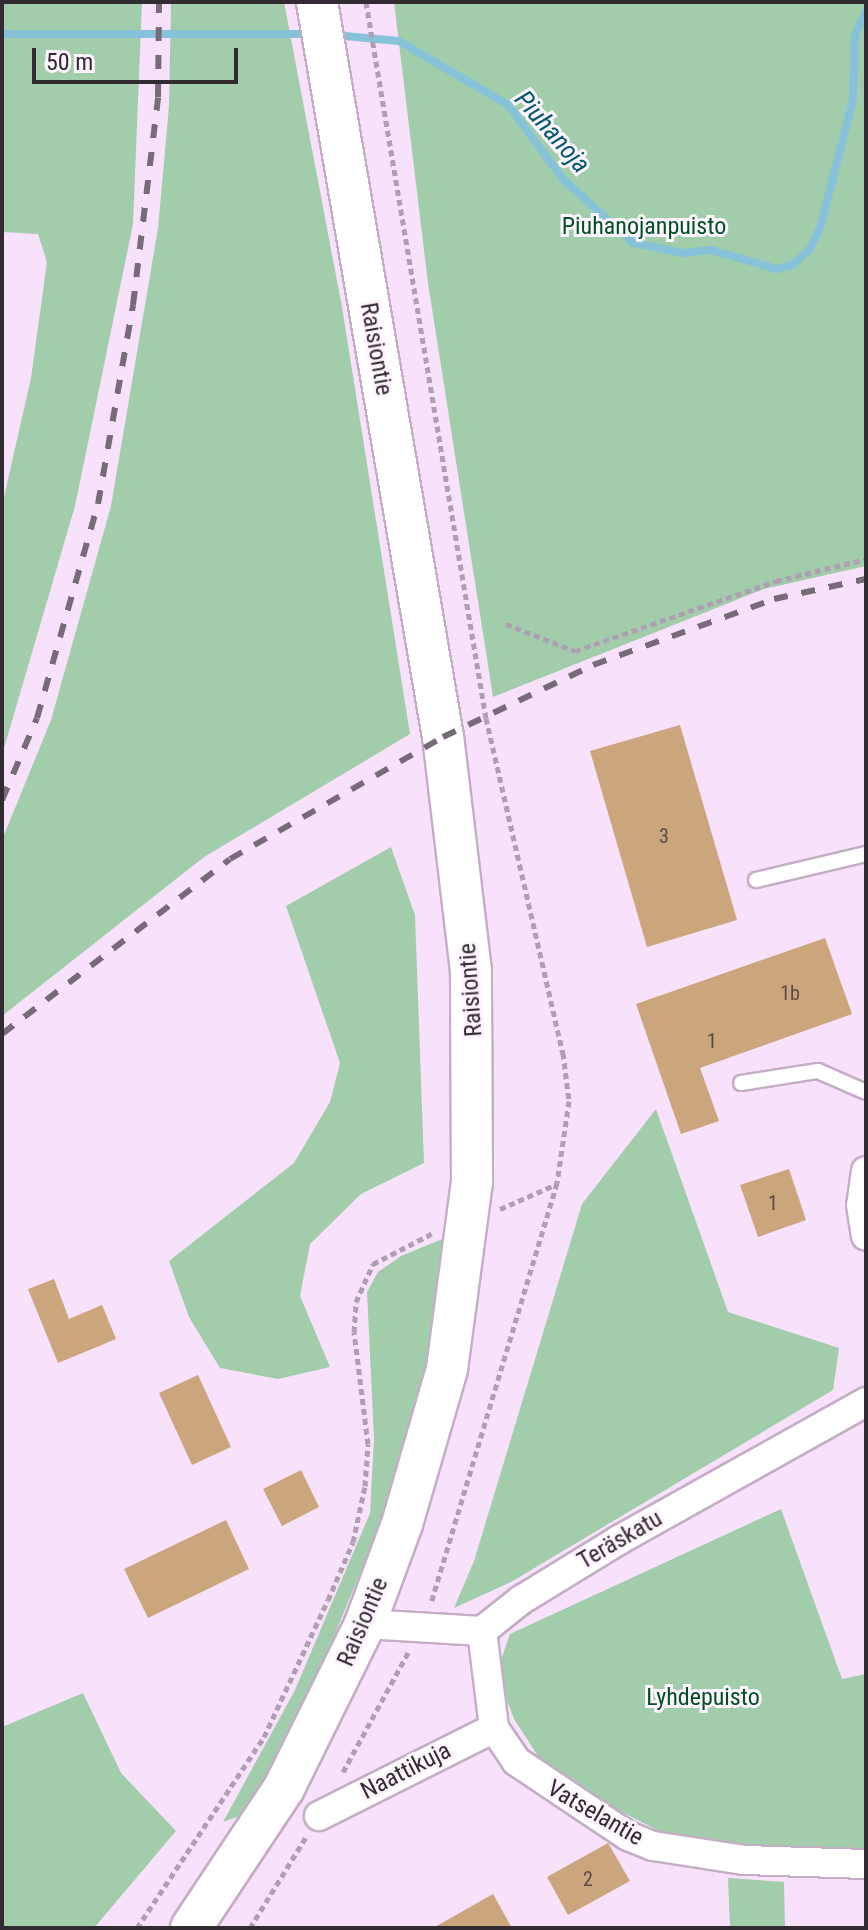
<!DOCTYPE html>
<meta charset="utf-8">
<style>
body{margin:0}
#map{position:relative;width:868px;height:1930px;overflow:hidden;background:#f8e1fa;font-family:"Roboto Condensed",sans-serif}
div>[style]{position:absolute}
.green>*{inset:0;background:#a2cdab}
.stream>*{height:8px;margin:-4px;padding:0 4px;transform-origin:4px;border-radius:4px;background:#86c3da}
.building>*{inset:0;background:#cba57c}
.path>*{height:5px;margin-top:-2.5px;transform-origin:0;background:repeating-linear-gradient(90deg,#b09eb2 0 6px,transparent 0 10px)}
.roads{filter:drop-shadow(2px 0 #c3aec5) drop-shadow(-2px 0 #c3aec5) drop-shadow(0 2px #c3aec5) drop-shadow(0 -2px #c3aec5)}
.lane>*{height:14px;margin:-7px;padding:0 7px;transform-origin:7px;border-radius:7px;background:#fff}
.street>*{height:28px;margin:-14px;padding:0 14px;transform-origin:14px;border-radius:14px;background:#fff}
.secondary>*{height:40px;margin:-20px;padding:0 20px;transform-origin:20px;border-radius:20px;background:#fff}
.rail>*{height:6px;margin-top:-3px;transform-origin:0;background:repeating-linear-gradient(90deg,#776a79 0 14px,transparent 0 28px)}
span{translate:-50% -50%;white-space:nowrap;text-align:center;line-height:1.15;-webkit-text-stroke:6px #fdf4fe;paint-order:stroke}
.number-label{font-size:20px;color:#594a46}
.number-label span{-webkit-text-stroke-width:0}
.park-label{font-size:24px;color:#015024}
.street-label{font-size:24px;color:#332b34}
.water-label{font-size:26px;color:#015870;font-style:italic}
.frame{position:absolute;inset:0;border:4px solid #332b34;pointer-events:none}
.scale{position:absolute;left:32px;top:48px;width:206px;height:36px;box-sizing:border-box;border:4px solid #332b34;border-top:0;padding-left:10px;font-size:24px;line-height:28px;white-space:nowrap;color:#332b34;-webkit-text-stroke:6px #fdf4fe;paint-order:stroke}
</style>
<div id="map">
<div class="green">
<div style="clip-path:polygon(2px 2px,142px 2px,133px 224px,75px 506px,2px 755px,2px 506px,31px 378px,47px 262px,38px 234px,2px 232px)"></div>
<div style="clip-path:polygon(171px 2px,284px 2px,342px 307px,410px 734px,204px 857px,2px 1016px,2px 840px,51px 720px,111px 506px,158px 228px,169px 106px)"></div>
<div style="clip-path:polygon(394px 2px,866px 2px,866px 566px,764px 589px,493px 697px,428px 283px)"></div>
<div style="clip-path:polygon(391px 847px,415px 915px,424px 1163px,361px 1194px,310px 1244px,300px 1296px,330px 1367px,278px 1379px,220px 1368px,189px 1317px,169px 1261px,294px 1163px,330px 1102px,340px 1063px,286px 906px)"></div>
<div style="clip-path:polygon(656px 1109px,728px 1312px,839px 1348px,833px 1390px,511px 1582px,454px 1608px,474px 1561px,582px 1204px)"></div>
<div style="clip-path:polygon(447px 1237px,423px 1389px,372px 1544px,309px 1697px,245px 1814px,223px 1822px,295px 1690px,370px 1513px,374px 1438px,367px 1292px,378px 1272px,401px 1256px)"></div>
<div style="clip-path:polygon(781px 1509px,842px 1679px,866px 1674px,866px 1858px,728px 1847px,667px 1835px,582px 1792px,538px 1756px,514px 1719px,502px 1687px,501px 1660px,510px 1634px)"></div>
<div style="clip-path:polygon(83px 1693px,121px 1773px,176px 1831px,94px 1928px,2px 1928px,2px 1727px)"></div>
<div style="clip-path:polygon(728px 1878px,784px 1882px,785px 1928px,730px 1928px)"></div>
</div>
<div class="stream">
<div style="left:2px;top:34px;width:310px"></div>
<div style="left:334px;top:35px;width:65px;rotate:5.3deg"></div>
<div style="left:399px;top:41px;width:126px;rotate:30.4deg"></div>
<div style="left:508px;top:105px;width:92px;rotate:53.4deg"></div>
<div style="left:563px;top:179px;width:95px;rotate:42.4deg"></div>
<div style="left:633px;top:243px;width:50px;rotate:11.5deg"></div>
<div style="left:682px;top:253px;width:29px;rotate:-6deg"></div>
<div style="left:711px;top:250px;width:69px;rotate:16.1deg"></div>
<div style="left:777px;top:269px;width:16px;rotate:-15deg"></div>
<div style="left:792px;top:265px;width:24px;rotate:-42deg"></div>
<div style="left:810px;top:249px;width:26px;rotate:-65deg"></div>
<div style="left:821px;top:225px;width:130px;rotate:-75.7deg"></div>
<div style="left:853px;top:99px;width:64px;rotate:-88.2deg"></div>
<div style="left:855px;top:35px;width:26px;rotate:-65deg"></div>
</div>
<div class="building">
<div style="clip-path:polygon(680px 725px,737px 920px,647px 947px,590px 751px)"></div>
<div style="clip-path:polygon(825px 938px,852px 1014px,700px 1068px,719px 1121px,681px 1134px,636px 1004px)"></div>
<div style="clip-path:polygon(789px 1169px,806px 1220px,758px 1237px,740px 1185px)"></div>
<div style="clip-path:polygon(54px 1279px,69px 1319px,102px 1305px,116px 1339px,58px 1363px,28px 1289px)"></div>
<div style="clip-path:polygon(198px 1375px,231px 1447px,192px 1465px,159px 1393px)"></div>
<div style="clip-path:polygon(301px 1470px,319px 1507px,282px 1526px,263px 1489px)"></div>
<div style="clip-path:polygon(226px 1520px,249px 1569px,148px 1618px,124px 1569px)"></div>
<div style="clip-path:polygon(608px 1843px,630px 1881px,568px 1915px,547px 1877px)"></div>
<div style="clip-path:polygon(493px 1894px,512px 1928px,433px 1928px)"></div>
</div>
<div class="path">
<div style="left:366px;top:2px;width:726px;rotate:80.49deg"></div>
<div style="left:486px;top:718px;width:344px;rotate:77.1deg"></div>
<div style="left:563px;top:1053px;width:48px;rotate:82.9deg"></div>
<div style="left:569px;top:1101px;width:83px;rotate:98.3deg"></div>
<div style="left:557px;top:1183px;width:438px;rotate:106.7deg"></div>
<div style="left:506px;top:624px;width:74px;rotate:21.4deg"></div>
<div style="left:575px;top:651px;width:213px;rotate:-19.2deg"></div>
<div style="left:776px;top:581px;width:93px;rotate:-13.7deg"></div>
<div style="left:500px;top:1209px;width:62px;rotate:-23.7deg"></div>
<div style="left:343px;top:1772px;width:138px;rotate:-61.4deg"></div>
<div style="left:137px;top:1928px;width:229px;rotate:-56.4deg"></div>
<div style="left:264px;top:1737px;width:151px;rotate:-65deg"></div>
<div style="left:328px;top:1600px;width:63px;rotate:-66.7deg"></div>
<div style="left:353px;top:1542px;width:57px;rotate:-77.9deg"></div>
<div style="left:365px;top:1486px;width:42px;rotate:-85.9deg"></div>
<div style="left:368px;top:1444px;width:113px;rotate:-97.1deg"></div>
<div style="left:354px;top:1332px;width:30px;rotate:-86deg"></div>
<div style="left:356px;top:1302px;width:42px;rotate:-65.9deg"></div>
<div style="left:373px;top:1264px;width:68px;rotate:-27.3deg"></div>
<div style="left:250px;top:1928px;width:107px;rotate:-58.4deg"></div>
</div>
<div class="roads">
<div class="lane">
<div style="left:756px;top:880px;width:113px;rotate:-13.3deg"></div>
<div style="left:741px;top:1083px;width:78px;rotate:-8.9deg"></div>
<div style="left:818px;top:1071px;width:52px;rotate:23.6deg"></div>
</div>
<div class="street">
<div style="left:866px;top:1171px;width:34px;rotate:98deg"></div>
<div style="left:861px;top:1205px;width:31px;rotate:81deg"></div>
<div style="left:365px;top:1624px;width:117px;rotate:3.4deg"></div>
<div style="left:482px;top:1631px;width:50px;rotate:-38.5deg"></div>
<div style="left:521px;top:1600px;width:115px;rotate:-31.5deg"></div>
<div style="left:619px;top:1540px;width:283px;rotate:-29.2deg"></div>
<div style="left:482px;top:1631px;width:98px;rotate:82.9deg"></div>
<div style="left:494px;top:1728px;width:40px;rotate:56deg"></div>
<div style="left:516px;top:1761px;width:135px;rotate:33.8deg"></div>
<div style="left:628px;top:1836px;width:27px;rotate:22deg"></div>
<div style="left:653px;top:1846px;width:93px;rotate:8.7deg"></div>
<div style="left:745px;top:1860px;width:121px;rotate:1.9deg"></div>
<div style="left:319px;top:1816px;width:196px;rotate:-26.7deg"></div>
</div>
<div class="secondary">
<div style="left:191px;top:1928px;width:168px;rotate:-56.4deg"></div>
<div style="left:284px;top:1788px;width:183px;rotate:-63.7deg"></div>
<div style="left:365px;top:1624px;width:107px;rotate:-69.7deg"></div>
<div style="left:402px;top:1524px;width:161px;rotate:-73.8deg"></div>
<div style="left:447px;top:1369px;width:190px;rotate:-82.4deg"></div>
<div style="left:472px;top:1181px;width:210px;rotate:-90.3deg"></div>
<div style="left:471px;top:971px;width:236px;rotate:-96.8deg"></div>
<div style="left:443px;top:737px;width:746px;rotate:-99.73deg"></div>
</div>
</div>
<div class="rail">
<div style="left:2px;top:800px;width:89px;rotate:-66.9deg"></div>
<div style="left:37px;top:718px;width:223px;rotate:-74.1deg"></div>
<div style="left:98px;top:504px;width:202px;rotate:-80deg"></div>
<div style="left:133px;top:305px;width:209px;rotate:-83.1deg"></div>
<div style="left:158px;top:97px;width:95px;rotate:-89.4deg"></div>
<div style="left:2px;top:1034px;width:287px;rotate:-37.5deg"></div>
<div style="left:230px;top:859px;width:245px;rotate:-29.8deg"></div>
<div style="left:443px;top:737px;width:166px;rotate:-25.6deg"></div>
<div style="left:593px;top:665px;width:193px;rotate:-20deg"></div>
<div style="left:774px;top:599px;width:94px;rotate:-12.3deg"></div>
</div>
<div class="number-label">
<span style="left:664px;top:836px">3</span>
<span style="left:790px;top:993px">1b</span>
<span style="left:712px;top:1041px">1</span>
<span style="left:773px;top:1203px">1</span>
<span style="left:588px;top:1879px">2</span>
</div>
<div class="park-label">
<span style="left:644px;top:227px">Piuhanojanpuisto</span>
<span style="left:703px;top:1698px">Lyhdepuisto</span>
</div>
<div class="street-label">
<span style="left:376px;top:349px;rotate:80deg">Raisiontie</span>
<span style="left:471px;top:990px;rotate:-94deg">Raisiontie</span>
<span style="left:620px;top:1540px;rotate:-30deg">Teräskatu</span>
<span style="left:363px;top:1622px;rotate:-67deg">Raisiontie</span>
<span style="left:406px;top:1771px;rotate:-27deg">Naattikuja</span>
<span style="left:595px;top:1813px;rotate:30deg">Vatselantie</span>
</div>
<div class="water-label">
<span style="left:552px;top:132px;rotate:49deg">Piuhanoja</span>
</div>
<div class="frame"></div>
<div class="scale">50 m</div>
</div>
